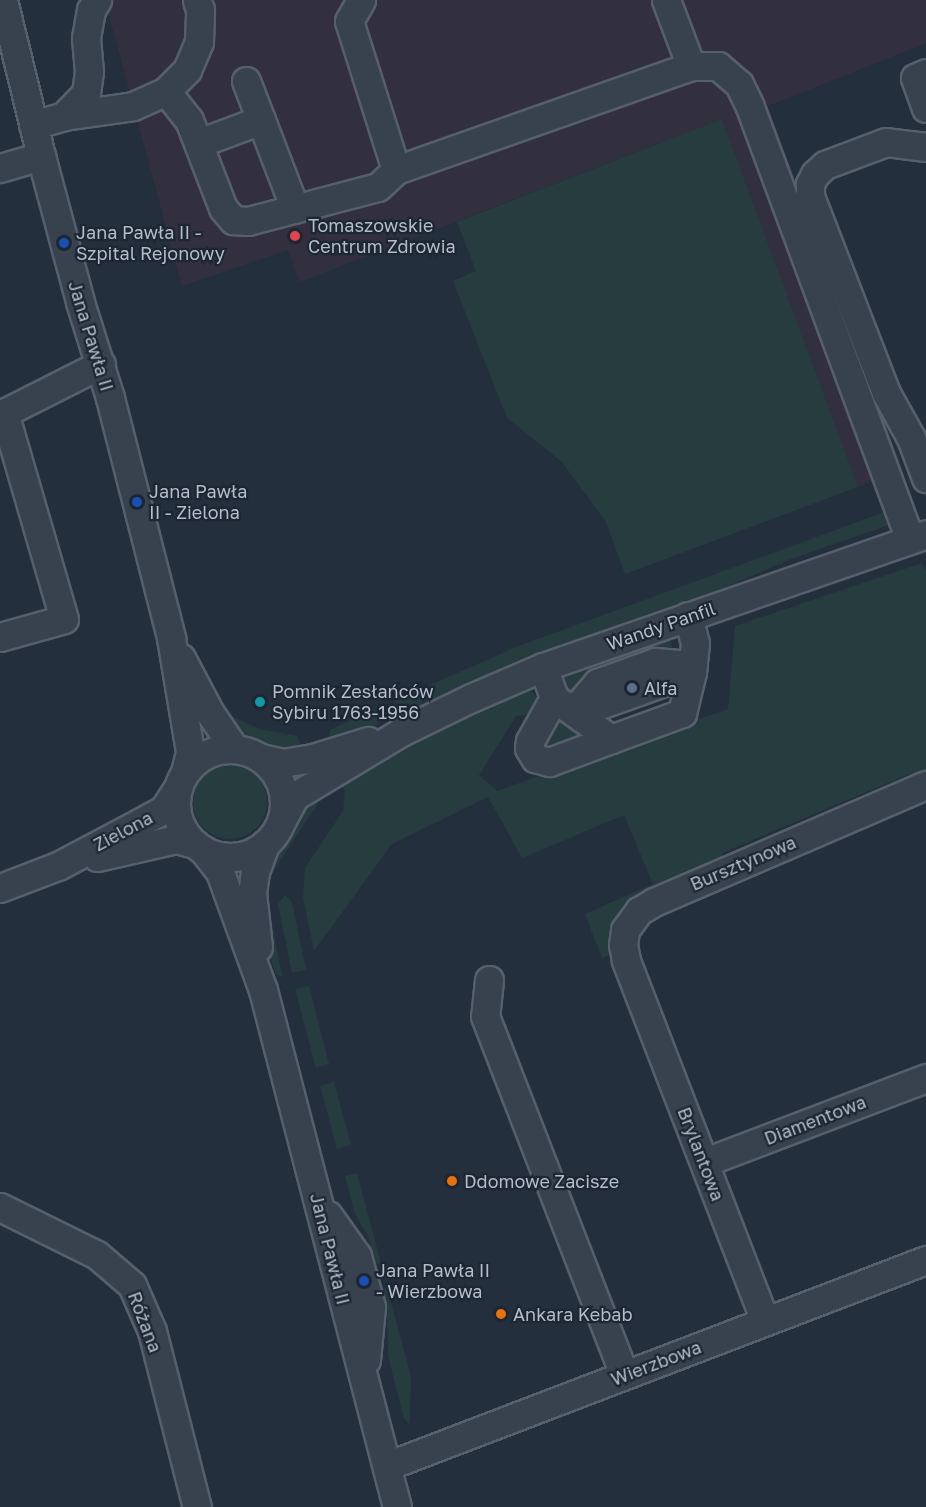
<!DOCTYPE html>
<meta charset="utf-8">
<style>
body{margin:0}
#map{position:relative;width:926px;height:1507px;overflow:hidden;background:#242f3e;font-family:"Golos Text",sans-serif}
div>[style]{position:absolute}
.medical>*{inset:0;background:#32303f}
.green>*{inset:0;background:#263c3f}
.round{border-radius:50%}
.roads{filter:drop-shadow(2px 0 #565f6c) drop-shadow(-2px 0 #565f6c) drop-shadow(0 2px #565f6c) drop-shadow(0 -2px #565f6c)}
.minor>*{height:27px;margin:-13.5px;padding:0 13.5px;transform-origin:13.5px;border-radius:13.5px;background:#38414e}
.minor>.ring{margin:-13.5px;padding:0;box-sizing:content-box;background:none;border:27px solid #38414e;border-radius:50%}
.dots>*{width:16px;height:16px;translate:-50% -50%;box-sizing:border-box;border:3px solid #1d2633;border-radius:50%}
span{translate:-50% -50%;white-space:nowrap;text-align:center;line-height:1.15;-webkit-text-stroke:4.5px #1d2633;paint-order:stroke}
.poi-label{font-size:18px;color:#b4bcc9}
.left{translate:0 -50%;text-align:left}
.street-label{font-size:18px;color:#b4bcc9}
</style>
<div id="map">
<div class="medical">
<div style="clip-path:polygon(105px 0,926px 0,926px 43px,768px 106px,903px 470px,858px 487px,722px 119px,300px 282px,288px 250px,182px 286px)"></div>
</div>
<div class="green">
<div style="clip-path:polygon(722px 119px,858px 487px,625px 574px,606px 522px,562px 462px,507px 418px,453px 281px,476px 271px,457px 222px)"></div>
<div style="clip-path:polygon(890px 510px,891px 521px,889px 525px,791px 559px,715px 592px,504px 667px,408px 711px,394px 701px,516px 647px)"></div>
<div style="clip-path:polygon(922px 563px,926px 572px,926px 773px,910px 780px,909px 774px,722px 853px,722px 860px,631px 900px,614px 924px,613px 954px,602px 958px,585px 914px,653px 884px,624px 815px,522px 858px,488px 797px,392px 844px,314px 951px,303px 897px,305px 868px,343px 811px,345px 791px,340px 783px,437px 730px,523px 690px,533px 692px,538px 699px,533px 713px,516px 716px,479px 775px,497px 791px,728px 709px,735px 626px)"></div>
<div style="clip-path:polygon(668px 636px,672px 646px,672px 656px,638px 653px,595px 670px,577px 690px,571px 692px,566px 689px,565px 678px,570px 671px)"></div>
<div style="clip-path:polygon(381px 707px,379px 724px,327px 745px,330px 730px)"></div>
<div style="clip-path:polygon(556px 710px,582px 728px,578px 742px,550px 753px,537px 743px)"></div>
<div style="clip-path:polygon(227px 714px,260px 729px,297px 736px,304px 752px,276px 753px,231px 727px,221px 715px)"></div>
<div class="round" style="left:193px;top:765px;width:74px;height:74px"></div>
<div style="clip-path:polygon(317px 794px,319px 802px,315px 808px,266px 882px,274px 852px,285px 842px,300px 811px)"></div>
<div style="clip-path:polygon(285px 895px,292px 902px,306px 970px,292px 973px,278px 904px)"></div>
<div style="clip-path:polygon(264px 899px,269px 907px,282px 976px,276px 975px,269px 953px)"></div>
<div style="clip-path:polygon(309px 986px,329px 1064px,316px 1068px,295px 989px)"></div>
<div style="clip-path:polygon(334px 1082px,351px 1145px,337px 1149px,320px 1086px)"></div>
<div style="clip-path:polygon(357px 1173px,381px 1263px,376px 1264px,368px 1236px,355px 1214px,345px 1176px)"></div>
<div style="clip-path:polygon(387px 1288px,411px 1376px,410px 1424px,404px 1419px,388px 1356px,387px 1310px,382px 1289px)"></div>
</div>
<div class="roads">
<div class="minor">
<div style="left:3px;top:0;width:161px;rotate:76.3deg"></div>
<div style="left:41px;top:156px;width:151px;rotate:75deg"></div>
<div style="left:80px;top:302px;width:101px;rotate:72.6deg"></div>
<div style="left:110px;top:398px;width:248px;rotate:75.7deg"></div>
<div style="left:171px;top:638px;width:116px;rotate:80.5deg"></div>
<div style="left:190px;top:752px;width:21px;rotate:104deg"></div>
<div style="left:666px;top:0;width:71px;rotate:69.3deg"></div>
<div style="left:691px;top:66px;width:27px"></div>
<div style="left:718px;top:66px;width:28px;rotate:41deg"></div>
<div style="left:739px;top:84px;width:25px;rotate:64deg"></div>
<div style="left:750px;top:107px;width:461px;rotate:69.7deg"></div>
<div style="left:926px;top:73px;width:12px;rotate:156deg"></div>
<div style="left:915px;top:78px;width:32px;rotate:70deg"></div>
<div style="left:246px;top:81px;width:42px;rotate:69deg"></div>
<div style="left:166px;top:91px;width:37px;rotate:52deg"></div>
<div style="left:189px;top:120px;width:94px;rotate:68.9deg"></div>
<div style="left:223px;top:208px;width:16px;rotate:50deg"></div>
<div style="left:233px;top:220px;width:15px;rotate:4deg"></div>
<div style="left:248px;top:221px;width:134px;rotate:-14.7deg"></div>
<div style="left:378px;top:187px;width:25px;rotate:-43deg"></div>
<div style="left:396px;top:170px;width:156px;rotate:-107.5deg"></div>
<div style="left:349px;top:21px;width:24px;rotate:-60deg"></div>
<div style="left:64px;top:116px;width:32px;rotate:-46deg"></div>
<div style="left:86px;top:93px;width:21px;rotate:-82deg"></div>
<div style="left:89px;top:72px;width:34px;rotate:-95deg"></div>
<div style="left:86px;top:38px;width:28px;rotate:-80deg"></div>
<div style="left:91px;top:10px;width:12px;rotate:-59deg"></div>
<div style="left:33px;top:125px;width:32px;rotate:-16deg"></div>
<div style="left:64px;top:116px;width:70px;rotate:-8.2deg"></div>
<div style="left:133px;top:106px;width:36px;rotate:-24deg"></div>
<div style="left:166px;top:91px;width:30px;rotate:-45deg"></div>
<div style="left:187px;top:70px;width:30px;rotate:-67deg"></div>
<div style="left:199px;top:42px;width:32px;rotate:-88deg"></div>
<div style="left:200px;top:10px;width:10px;rotate:-107deg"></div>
<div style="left:199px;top:143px;width:66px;rotate:-20.4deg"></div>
<div style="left:261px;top:120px;width:95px;rotate:69.1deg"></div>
<div style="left:926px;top:147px;width:40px;rotate:-172.9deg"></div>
<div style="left:886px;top:142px;width:65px;rotate:159.3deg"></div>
<div style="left:825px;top:165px;width:13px;rotate:138deg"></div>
<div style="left:815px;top:174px;width:11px;rotate:117deg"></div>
<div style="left:810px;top:184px;width:12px;rotate:90deg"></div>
<div style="left:810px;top:196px;width:211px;rotate:68.9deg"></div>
<div style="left:886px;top:393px;width:51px;rotate:60.9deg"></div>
<div style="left:911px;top:438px;width:43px;rotate:69.4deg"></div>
<div style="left:0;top:168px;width:43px;rotate:-16.3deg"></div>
<div style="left:396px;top:170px;width:313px;rotate:-19.4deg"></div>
<div style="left:0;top:415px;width:113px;rotate:-26.8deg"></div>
<div style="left:0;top:637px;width:66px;rotate:-15.7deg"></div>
<div style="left:64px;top:619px;width:215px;rotate:-106.2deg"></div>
<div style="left:181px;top:658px;width:62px;rotate:62.2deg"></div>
<div style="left:210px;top:713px;width:42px;rotate:55.6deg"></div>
<div style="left:543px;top:667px;width:33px;rotate:70deg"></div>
<div style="left:554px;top:698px;width:70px;rotate:35.7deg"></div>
<div style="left:611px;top:739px;width:76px;rotate:-20.1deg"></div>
<div style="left:682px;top:713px;width:42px;rotate:-76.3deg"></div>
<div style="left:692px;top:672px;width:29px;rotate:-84deg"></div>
<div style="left:695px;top:643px;width:28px;rotate:-105deg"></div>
<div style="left:554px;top:698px;width:49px;rotate:119.2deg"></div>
<div style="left:530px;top:741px;width:7px;rotate:98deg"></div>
<div style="left:529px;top:748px;width:12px;rotate:59deg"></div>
<div style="left:535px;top:758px;width:15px;rotate:16deg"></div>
<div style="left:549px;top:762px;width:66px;rotate:-20.4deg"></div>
<div style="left:573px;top:711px;width:37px;rotate:-49deg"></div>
<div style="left:597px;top:683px;width:62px;rotate:-19.9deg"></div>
<div style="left:655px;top:662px;width:38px;rotate:5deg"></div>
<div style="left:577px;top:713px;width:122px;rotate:-19.6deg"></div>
<div class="ring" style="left:176px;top:749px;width:81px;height:81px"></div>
<div style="left:261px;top:758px;width:22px;rotate:13deg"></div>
<div style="left:282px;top:763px;width:31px;rotate:-9deg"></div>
<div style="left:313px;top:758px;width:58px;rotate:-17.2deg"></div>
<div style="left:282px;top:820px;width:27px;rotate:-62deg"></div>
<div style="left:295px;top:796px;width:124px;rotate:-31.1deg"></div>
<div style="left:401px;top:732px;width:78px;rotate:-25.9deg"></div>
<div style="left:471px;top:698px;width:78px;rotate:-23.3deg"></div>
<div style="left:543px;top:667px;width:405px;rotate:-19.1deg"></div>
<div style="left:203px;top:850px;width:28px;rotate:52deg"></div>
<div style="left:220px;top:872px;width:126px;rotate:70deg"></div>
<div style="left:263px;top:990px;width:534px;rotate:75.47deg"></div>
<div style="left:97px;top:857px;width:81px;rotate:-12.8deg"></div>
<div style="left:176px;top:839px;width:20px;rotate:15deg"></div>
<div style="left:0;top:888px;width:62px;rotate:-20.8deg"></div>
<div style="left:58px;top:866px;width:92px;rotate:-28deg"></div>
<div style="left:139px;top:823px;width:29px;rotate:-29deg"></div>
<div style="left:164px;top:809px;width:27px;rotate:-57deg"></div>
<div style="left:258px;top:947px;width:54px;rotate:-96.3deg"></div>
<div style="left:252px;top:893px;width:21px;rotate:-82deg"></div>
<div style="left:255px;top:872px;width:30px;rotate:-70deg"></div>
<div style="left:489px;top:980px;width:36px;rotate:96deg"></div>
<div style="left:485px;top:1016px;width:385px;rotate:68.8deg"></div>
<div style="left:705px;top:1162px;width:236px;rotate:-20.8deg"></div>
<div style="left:0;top:1207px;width:108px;rotate:26.3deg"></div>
<div style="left:97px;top:1255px;width:46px;rotate:40.6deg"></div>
<div style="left:132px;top:1285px;width:50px;rotate:66.5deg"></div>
<div style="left:152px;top:1331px;width:182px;rotate:75.7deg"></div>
<div style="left:328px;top:1215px;width:50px;rotate:54.7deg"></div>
<div style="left:357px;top:1256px;width:53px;rotate:74.6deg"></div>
<div style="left:371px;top:1307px;width:53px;rotate:95.4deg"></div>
<div style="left:765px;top:1321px;width:387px;rotate:-111.1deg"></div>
<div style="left:626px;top:960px;width:15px;rotate:-101deg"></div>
<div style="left:623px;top:945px;width:15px;rotate:-82deg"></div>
<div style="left:625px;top:930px;width:24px;rotate:-54deg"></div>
<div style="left:639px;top:911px;width:17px;rotate:-31deg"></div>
<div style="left:654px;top:902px;width:296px;rotate:-23.3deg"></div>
<div style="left:387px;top:1466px;width:577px;rotate:-20.92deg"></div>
</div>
</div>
<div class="dots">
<div style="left:295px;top:236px;background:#e0444e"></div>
<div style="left:64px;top:243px;background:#1a4fb4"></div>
<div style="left:137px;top:502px;background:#1a4fb4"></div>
<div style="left:632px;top:688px;background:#5c6f8a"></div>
<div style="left:260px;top:702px;background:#0f9aa8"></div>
<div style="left:452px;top:1181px;background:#e8710a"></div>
<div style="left:364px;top:1281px;background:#1a4fb4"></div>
<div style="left:501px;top:1314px;background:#e8710a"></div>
</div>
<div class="poi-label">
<span class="left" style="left:308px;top:236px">Tomaszowskie<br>Centrum Zdrowia</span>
<span class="left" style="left:76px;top:243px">Jana Pawła II -<br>Szpital Rejonowy</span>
<span class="left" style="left:149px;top:502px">Jana Pawła<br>II - Zielona</span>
<span class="left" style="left:644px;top:688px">Alfa</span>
<span class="left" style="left:272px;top:702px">Pomnik Zesłańców<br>Sybiru 1763-1956</span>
<span class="left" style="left:464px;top:1181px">Ddomowe Zacisze</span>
<span class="left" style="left:376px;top:1281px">Jana Pawła II<br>- Wierzbowa</span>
<span class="left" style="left:513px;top:1314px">Ankara Kebab</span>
</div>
<div class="street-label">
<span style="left:91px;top:336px;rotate:73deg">Jana Pawła II</span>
<span style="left:661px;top:626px;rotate:-19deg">Wandy Panfil</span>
<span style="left:123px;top:831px;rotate:-28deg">Zielona</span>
<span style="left:743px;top:863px;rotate:-23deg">Bursztynowa</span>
<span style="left:815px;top:1120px;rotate:-21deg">Diamentowa</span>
<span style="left:701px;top:1154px;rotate:69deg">Brylantowa</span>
<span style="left:330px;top:1249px;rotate:76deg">Jana Pawła II</span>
<span style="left:145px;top:1322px;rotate:69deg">Różana</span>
<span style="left:656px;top:1363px;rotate:-21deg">Wierzbowa</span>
</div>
</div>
